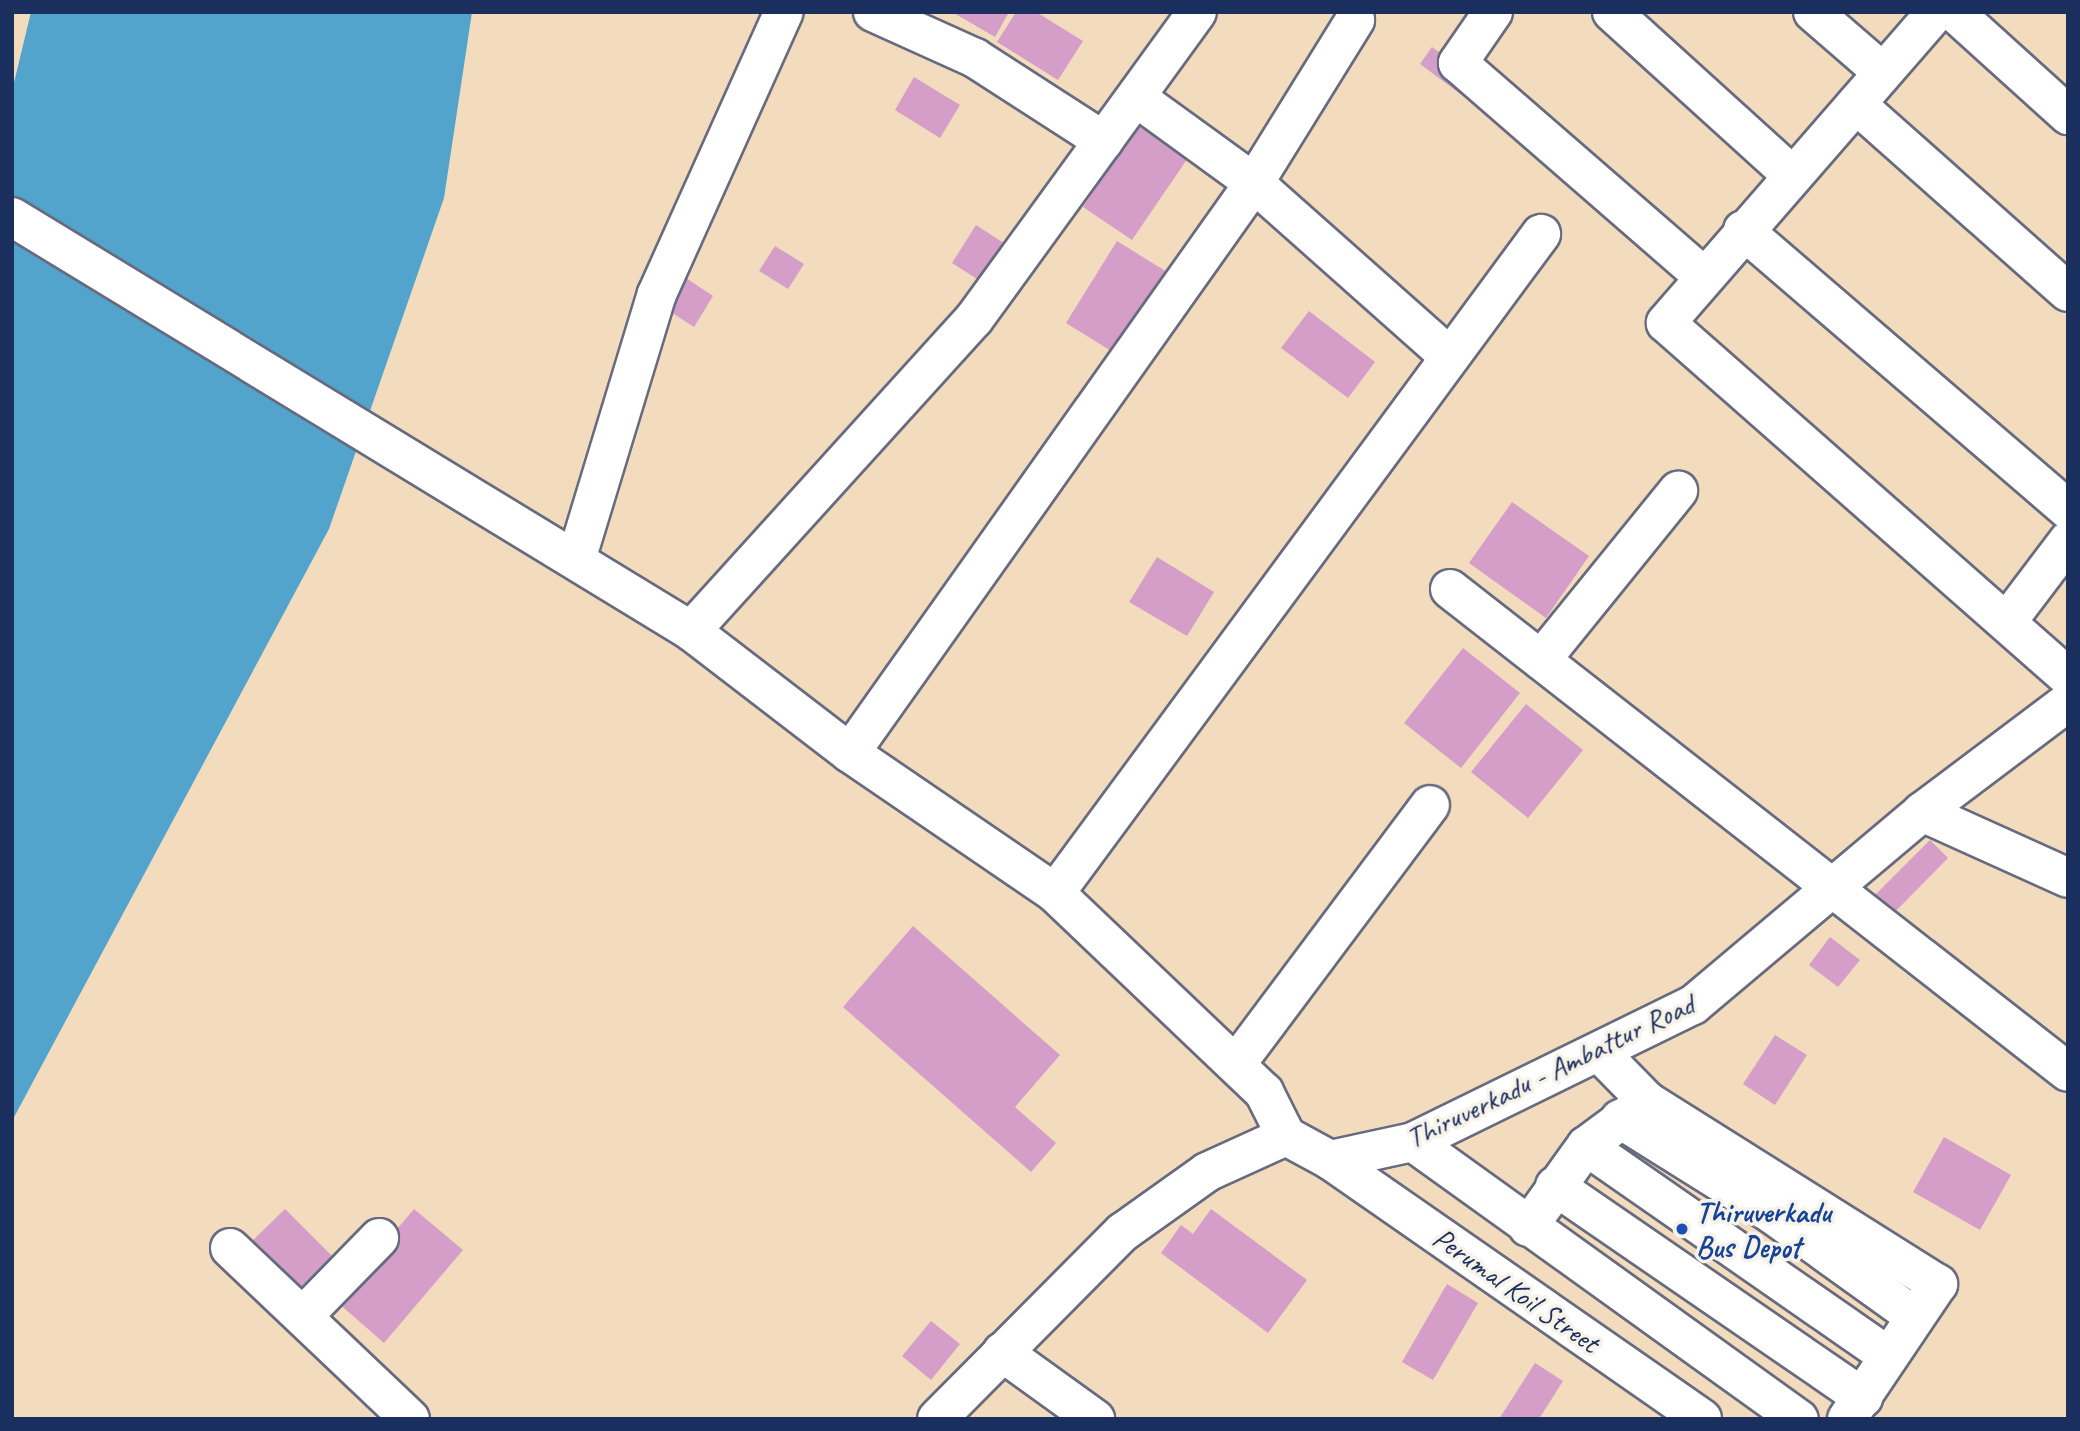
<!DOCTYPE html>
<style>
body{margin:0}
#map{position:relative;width:2080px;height:1431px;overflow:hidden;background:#f3dbbd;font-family:Caveat,sans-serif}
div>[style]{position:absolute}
.water>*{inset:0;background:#52a4cd}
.building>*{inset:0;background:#d49ec8}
.roads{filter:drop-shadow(2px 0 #676b7f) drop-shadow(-2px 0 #676b7f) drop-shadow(0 2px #676b7f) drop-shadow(0 -2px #676b7f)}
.minor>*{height:38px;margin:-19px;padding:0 19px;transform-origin:19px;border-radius:19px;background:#fff}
.major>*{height:38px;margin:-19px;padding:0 19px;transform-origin:19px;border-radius:19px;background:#fff}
.dots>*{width:19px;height:19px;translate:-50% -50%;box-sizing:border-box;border:4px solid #f7f3e8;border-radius:50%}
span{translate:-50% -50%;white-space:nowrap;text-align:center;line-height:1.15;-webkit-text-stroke:7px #f7f3e8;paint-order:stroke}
.street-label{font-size:30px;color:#1b2f5e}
.transit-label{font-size:30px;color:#164399;font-weight:700}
.left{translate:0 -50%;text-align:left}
.frame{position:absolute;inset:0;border:14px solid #1b2f5e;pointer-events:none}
</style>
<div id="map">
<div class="water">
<div style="clip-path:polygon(31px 12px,472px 12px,444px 198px,329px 529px,12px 1121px,12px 91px)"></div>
</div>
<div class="building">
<div style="clip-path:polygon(952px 12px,1009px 12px,995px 37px)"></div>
<div style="clip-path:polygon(1016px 12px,1036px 12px,1083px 41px,1058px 80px,997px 42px)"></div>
<div style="clip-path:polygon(1432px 47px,1476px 79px,1463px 96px,1420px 64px)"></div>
<div style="clip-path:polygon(914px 77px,960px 105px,940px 138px,895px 110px)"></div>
<div style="clip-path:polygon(1143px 118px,1192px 152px,1132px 240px,1083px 207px)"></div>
<div style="clip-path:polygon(976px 225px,1013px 249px,988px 286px,952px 263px)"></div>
<div style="clip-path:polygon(1117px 241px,1167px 272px,1116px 354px,1066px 323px)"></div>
<div style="clip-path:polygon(775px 246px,804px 264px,788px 289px,759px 271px)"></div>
<div style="clip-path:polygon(680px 274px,713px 296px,694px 327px,660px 305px)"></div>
<div style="clip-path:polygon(1309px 311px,1375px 362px,1348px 398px,1281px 348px)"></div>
<div style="clip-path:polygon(1512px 502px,1589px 556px,1546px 618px,1469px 563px)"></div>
<div style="clip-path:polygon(1157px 557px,1214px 592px,1187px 636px,1129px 602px)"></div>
<div style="clip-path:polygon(1463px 648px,1520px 693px,1461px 768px,1404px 723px)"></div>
<div style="clip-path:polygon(1526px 704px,1583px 750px,1528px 818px,1471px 772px)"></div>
<div style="clip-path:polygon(1930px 840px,1948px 858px,1884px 923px,1866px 904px)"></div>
<div style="clip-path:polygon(913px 926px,1060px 1055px,1015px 1107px,1056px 1143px,1031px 1172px,843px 1007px)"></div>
<div style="clip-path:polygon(1830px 937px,1860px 960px,1838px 987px,1809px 965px)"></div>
<div style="clip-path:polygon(1775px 1035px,1807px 1055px,1775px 1105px,1743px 1084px)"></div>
<div style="clip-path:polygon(1944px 1137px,2011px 1175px,1980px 1230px,1913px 1192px)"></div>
<div style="clip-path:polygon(285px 1209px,332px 1256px,296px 1292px,249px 1244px)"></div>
<div style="clip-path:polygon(414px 1209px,463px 1250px,384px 1343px,336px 1301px)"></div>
<div style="clip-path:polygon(1211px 1209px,1307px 1280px,1268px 1333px,1161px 1253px,1181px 1225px,1193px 1234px)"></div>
<div style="clip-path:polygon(1447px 1284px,1478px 1303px,1433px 1380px,1402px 1362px)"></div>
<div style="clip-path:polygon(931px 1321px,960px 1344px,931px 1380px,902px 1356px)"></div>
<div style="clip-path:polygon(1535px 1363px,1563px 1381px,1539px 1419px,1499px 1419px)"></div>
</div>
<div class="roads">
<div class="minor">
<div style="left:873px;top:12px;width:112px;rotate:24.3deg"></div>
<div style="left:975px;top:58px;width:153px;rotate:32.8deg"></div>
<div style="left:1493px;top:12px;width:62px;rotate:124.5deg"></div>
<div style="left:1458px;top:63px;width:326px;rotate:41deg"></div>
<div style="left:1612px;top:12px;width:243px;rotate:42.2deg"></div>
<div style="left:1813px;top:12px;width:90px;rotate:40.9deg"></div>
<div style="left:1936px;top:12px;width:412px;rotate:131deg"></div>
<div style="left:1666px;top:323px;width:536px;rotate:41.37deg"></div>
<div style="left:1954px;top:12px;width:154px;rotate:42.1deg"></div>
<div style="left:1137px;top:98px;width:145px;rotate:36deg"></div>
<div style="left:1254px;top:183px;width:192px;rotate:-58.2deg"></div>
<div style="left:1856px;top:104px;width:283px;rotate:41.6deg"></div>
<div style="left:12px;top:217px;width:795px;rotate:31.37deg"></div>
<div style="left:691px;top:631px;width:200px;rotate:37.5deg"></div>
<div style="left:850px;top:753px;width:248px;rotate:34.3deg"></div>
<div style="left:1055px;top:893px;width:289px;rotate:43.6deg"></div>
<div style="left:1264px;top:1092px;width:49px;rotate:63.4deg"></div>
<div style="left:1743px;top:230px;width:429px;rotate:40.7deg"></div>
<div style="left:576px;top:560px;width:278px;rotate:-73.1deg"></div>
<div style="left:657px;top:294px;width:309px;rotate:-65.8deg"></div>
<div style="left:1450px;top:589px;width:784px;rotate:38.01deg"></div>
<div style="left:2009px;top:619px;width:98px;rotate:-52.9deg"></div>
<div style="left:691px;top:631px;width:421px;rotate:-47.8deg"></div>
<div style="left:974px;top:319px;width:379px;rotate:-54deg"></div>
<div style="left:1541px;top:660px;width:218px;rotate:-51deg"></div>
<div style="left:850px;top:753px;width:699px;rotate:-54.67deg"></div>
<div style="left:1254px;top:183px;width:262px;rotate:41.6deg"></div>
<div style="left:1922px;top:812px;width:183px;rotate:-37deg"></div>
<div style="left:1055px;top:893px;width:819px;rotate:-53.59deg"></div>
<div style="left:1599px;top:1052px;width:69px;rotate:45.6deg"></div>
<div style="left:1237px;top:1063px;width:322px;rotate:-53.2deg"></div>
<div style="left:1620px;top:1119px;width:179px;rotate:32deg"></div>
<div style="left:1772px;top:1214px;width:175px;rotate:35.7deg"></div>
<div style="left:1413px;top:1142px;width:475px;rotate:35.7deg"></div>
<div style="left:1586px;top:1146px;width:368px;rotate:34.8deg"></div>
<div style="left:1330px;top:1160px;width:453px;rotate:34.8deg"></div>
<div style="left:1555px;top:1186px;width:374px;rotate:34.5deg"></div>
<div style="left:1528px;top:1227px;width:100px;rotate:-54.4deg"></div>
<div style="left:1586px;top:1146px;width:76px;rotate:-36.4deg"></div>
<div style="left:1647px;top:1101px;width:344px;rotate:32.2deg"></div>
<div style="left:1938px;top:1284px;width:163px;rotate:124deg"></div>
<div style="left:230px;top:1248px;width:248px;rotate:43.5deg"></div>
<div style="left:303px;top:1316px;width:109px;rotate:-45.7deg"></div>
<div style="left:1002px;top:1352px;width:115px;rotate:35.8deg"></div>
</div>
<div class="major">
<div style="left:937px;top:1419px;width:264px;rotate:-45.2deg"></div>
<div style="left:1123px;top:1232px;width:103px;rotate:-35.5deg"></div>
<div style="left:1207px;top:1172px;width:87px;rotate:-24.5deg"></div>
<div style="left:1286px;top:1136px;width:50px;rotate:28.6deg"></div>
<div style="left:1330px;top:1160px;width:85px;rotate:-12.2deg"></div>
<div style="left:1413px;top:1142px;width:312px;rotate:-26.1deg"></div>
<div style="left:1693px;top:1005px;width:299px;rotate:-40.1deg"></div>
<div style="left:1922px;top:812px;width:160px;rotate:24.3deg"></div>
</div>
</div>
<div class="dots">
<div style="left:1682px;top:1229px;background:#1a4fb4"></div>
</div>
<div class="street-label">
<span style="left:1550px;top:1071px;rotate:-26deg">Thiruverkadu - Ambattur Road</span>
<span style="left:1516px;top:1290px;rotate:35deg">Perumal Koil Street</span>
</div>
<div class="transit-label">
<span class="left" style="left:1696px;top:1229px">Thiruverkadu<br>Bus Depot</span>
</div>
<div class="frame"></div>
</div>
